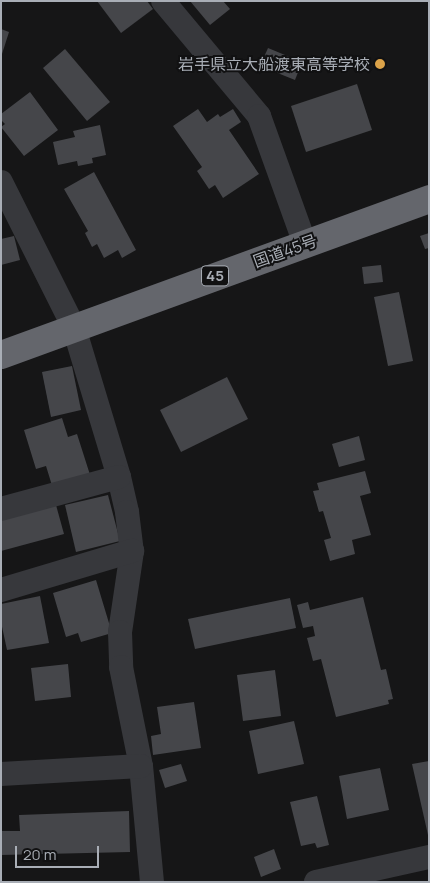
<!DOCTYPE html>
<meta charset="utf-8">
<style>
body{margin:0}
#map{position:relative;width:430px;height:883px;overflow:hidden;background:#161617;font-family:Manrope,"Noto Sans JP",sans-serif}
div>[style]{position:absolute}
.building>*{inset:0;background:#45464a}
.street>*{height:24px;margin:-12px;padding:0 12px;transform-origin:12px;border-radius:12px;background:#37383c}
.highway>*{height:28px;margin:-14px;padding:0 14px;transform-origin:14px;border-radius:14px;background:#64666c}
.dots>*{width:14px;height:14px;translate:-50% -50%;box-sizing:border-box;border:2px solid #111112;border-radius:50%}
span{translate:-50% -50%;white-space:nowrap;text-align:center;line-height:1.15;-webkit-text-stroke:4px #111112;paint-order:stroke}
.shield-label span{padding:1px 4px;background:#111112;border:1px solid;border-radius:4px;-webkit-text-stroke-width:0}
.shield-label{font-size:15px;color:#a9aeb6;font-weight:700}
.poi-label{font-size:16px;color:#a9aeb6}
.right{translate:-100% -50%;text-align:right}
.street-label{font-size:16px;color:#a9aeb6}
.frame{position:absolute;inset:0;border:2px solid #a9aeb6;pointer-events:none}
.scale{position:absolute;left:15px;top:846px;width:84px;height:22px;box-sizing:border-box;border:2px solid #a9aeb6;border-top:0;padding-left:6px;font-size:15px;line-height:18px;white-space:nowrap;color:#a9aeb6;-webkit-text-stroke:4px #111112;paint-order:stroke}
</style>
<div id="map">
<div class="building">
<div style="clip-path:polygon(97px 1px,147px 1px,153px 9px,121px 33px)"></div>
<div style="clip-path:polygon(190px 1px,223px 1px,230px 9px,210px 25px)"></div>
<div style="clip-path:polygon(1px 29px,9px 32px,2px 54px,1px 53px)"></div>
<div style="clip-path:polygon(268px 48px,302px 62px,295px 80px,260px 66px)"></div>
<div style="clip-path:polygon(65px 49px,110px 102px,87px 121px,43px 68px)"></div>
<div style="clip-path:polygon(357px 84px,372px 130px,306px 152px,291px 106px)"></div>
<div style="clip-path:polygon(30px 92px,58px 130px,24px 156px,1px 127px,5px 124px,1px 120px,1px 114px)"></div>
<div style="clip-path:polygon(198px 109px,207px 122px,218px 114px,220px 117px,233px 109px,241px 122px,229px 130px,259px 174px,223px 198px,215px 185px,209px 189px,197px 171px,202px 167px,173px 126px)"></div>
<div style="clip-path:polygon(100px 125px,106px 155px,92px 158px,93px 163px,78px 166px,77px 161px,58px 165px,53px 142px,75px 137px,73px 131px)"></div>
<div style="clip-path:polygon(94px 172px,136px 250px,122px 258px,118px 250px,104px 258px,97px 244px,92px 247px,85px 233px,88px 231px,64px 189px)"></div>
<div style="clip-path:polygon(429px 233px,429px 248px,425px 249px,420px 236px)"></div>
<div style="clip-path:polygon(14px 236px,20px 260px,1px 265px,1px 239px)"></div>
<div style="clip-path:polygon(381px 265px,383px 282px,364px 284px,362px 267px)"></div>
<div style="clip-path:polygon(399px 292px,413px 361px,388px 366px,374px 297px)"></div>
<div style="clip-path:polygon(72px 366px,81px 410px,51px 417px,42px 372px)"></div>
<div style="clip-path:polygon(227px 377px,248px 419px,181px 452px,160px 410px)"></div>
<div style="clip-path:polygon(62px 418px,68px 437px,77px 434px,92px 481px,54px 492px,46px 466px,36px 469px,24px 430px)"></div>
<div style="clip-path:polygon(359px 436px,365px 460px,339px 467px,332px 444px)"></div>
<div style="clip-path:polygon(365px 471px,371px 493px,360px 496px,371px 535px,352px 540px,355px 554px,330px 561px,324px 540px,331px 538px,323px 511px,319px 512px,313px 491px,319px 490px,317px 483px)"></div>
<div style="clip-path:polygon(108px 495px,120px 541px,76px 552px,65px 505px)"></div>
<div style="clip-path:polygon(56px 505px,64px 534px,1px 551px,1px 520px)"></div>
<div style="clip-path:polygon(96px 580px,112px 633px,81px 642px,78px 633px,66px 637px,53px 593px)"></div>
<div style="clip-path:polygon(40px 596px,49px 643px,7px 650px,1px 622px,1px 604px)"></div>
<div style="clip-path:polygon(363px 597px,381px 670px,386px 669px,393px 699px,388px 700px,389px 704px,336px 717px,321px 659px,313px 661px,307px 638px,315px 636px,313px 626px,303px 628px,297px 605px,308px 602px,310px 610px)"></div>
<div style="clip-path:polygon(290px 598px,296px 628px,195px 649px,188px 619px)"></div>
<div style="clip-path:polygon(68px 664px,71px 697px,35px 701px,31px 668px)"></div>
<div style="clip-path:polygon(275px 670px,281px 716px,243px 721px,237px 675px)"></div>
<div style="clip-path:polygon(194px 702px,201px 748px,153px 755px,151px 736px,161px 734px,157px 707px)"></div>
<div style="clip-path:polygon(294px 721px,304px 764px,258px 774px,249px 731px)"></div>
<div style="clip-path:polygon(429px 761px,429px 835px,428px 835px,412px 764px)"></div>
<div style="clip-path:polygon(181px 764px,187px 781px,165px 788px,159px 770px)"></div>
<div style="clip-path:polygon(380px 768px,389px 810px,347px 819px,339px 776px)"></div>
<div style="clip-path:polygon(317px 796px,329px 845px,317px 848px,315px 843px,301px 846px,290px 802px)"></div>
<div style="clip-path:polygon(129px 811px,130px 852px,1px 855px,1px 831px,20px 831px,19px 815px)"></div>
<div style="clip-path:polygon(274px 849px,281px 869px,261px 877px,254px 857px)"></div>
</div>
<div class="street">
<div style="left:163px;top:1px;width:150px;rotate:50.1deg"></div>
<div style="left:259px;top:116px;width:136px;rotate:70.2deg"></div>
<div style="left:1px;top:182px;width:163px;rotate:63.4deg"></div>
<div style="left:74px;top:328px;width:156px;rotate:73.2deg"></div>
<div style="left:119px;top:477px;width:36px;rotate:77deg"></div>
<div style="left:127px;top:512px;width:39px;rotate:83deg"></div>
<div style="left:132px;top:551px;width:82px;rotate:98.4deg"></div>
<div style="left:120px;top:632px;width:35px;rotate:88deg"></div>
<div style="left:121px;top:667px;width:101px;rotate:78.6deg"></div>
<div style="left:141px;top:766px;width:117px;rotate:84.6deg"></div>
<div style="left:1px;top:509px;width:122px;rotate:-15.2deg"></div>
<div style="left:1px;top:590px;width:137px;rotate:-16.6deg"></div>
<div style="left:1px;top:774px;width:140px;rotate:-3.3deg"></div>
<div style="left:316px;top:882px;width:116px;rotate:-12.5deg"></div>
</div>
<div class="highway">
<div style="left:1px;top:355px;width:456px;rotate:-20deg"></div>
</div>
<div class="dots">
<div style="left:380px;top:64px;background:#dca349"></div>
</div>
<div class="shield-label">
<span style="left:215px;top:276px">45</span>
</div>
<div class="poi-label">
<span class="right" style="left:370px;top:64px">岩手県立大船渡東高等学校</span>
</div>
<div class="street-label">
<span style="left:285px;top:251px;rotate:-20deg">国道45号</span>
</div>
<div class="frame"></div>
<div class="scale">20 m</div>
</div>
